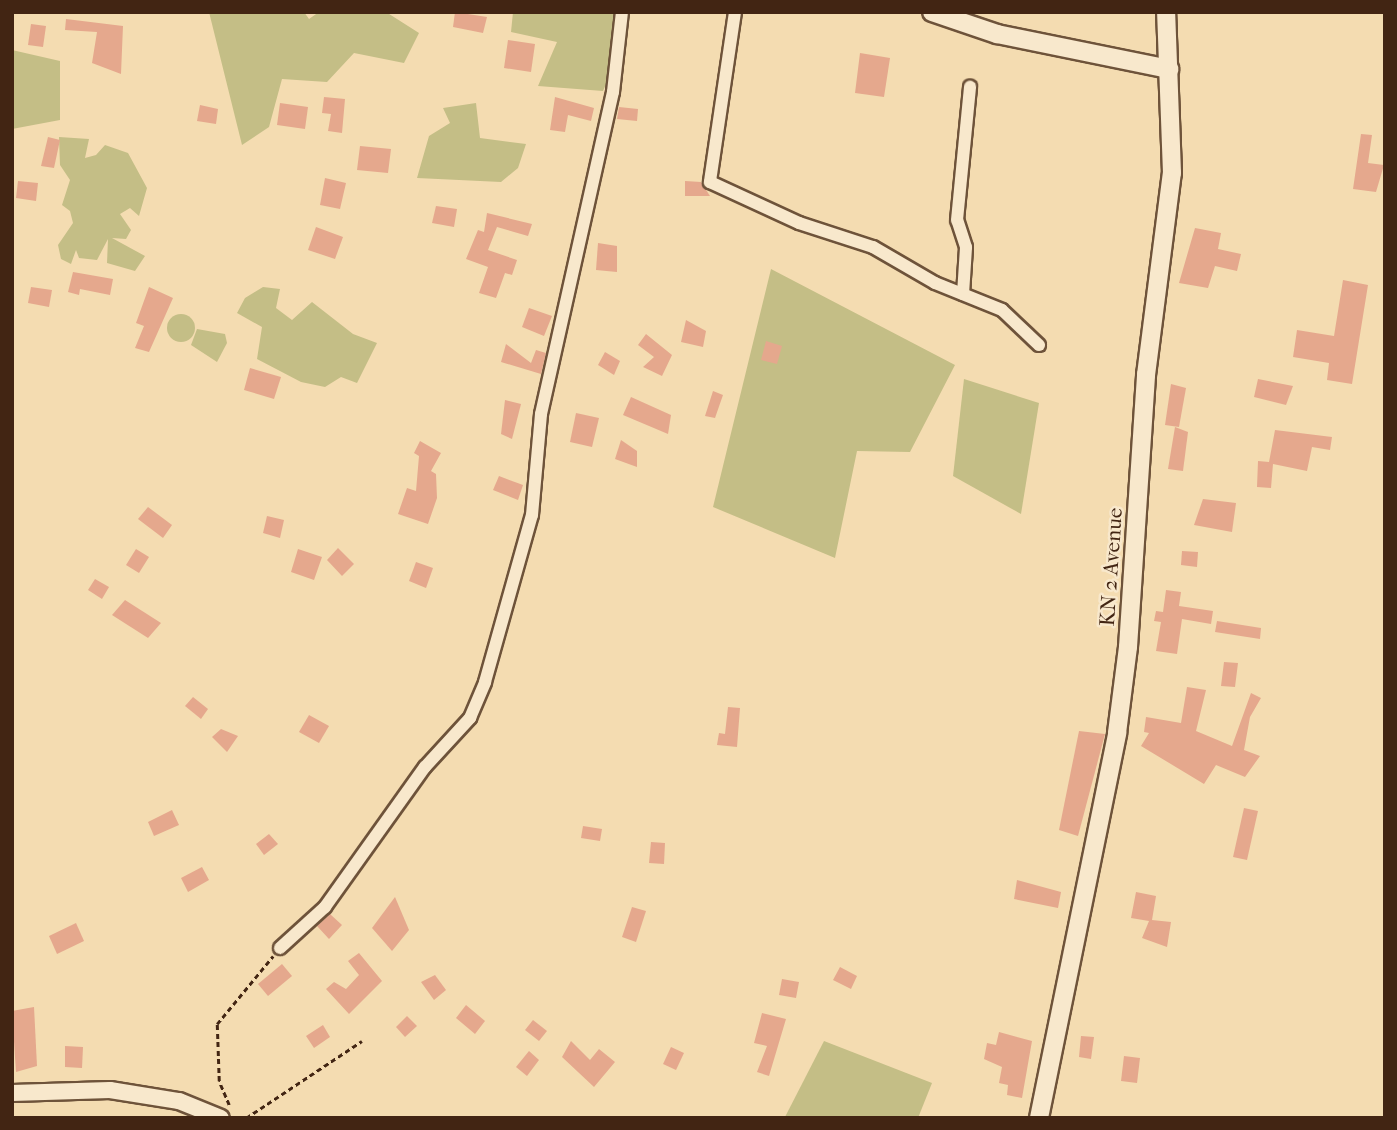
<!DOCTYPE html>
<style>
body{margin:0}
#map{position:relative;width:1397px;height:1130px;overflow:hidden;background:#f4dcb1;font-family:"IM FELL French Canon",serif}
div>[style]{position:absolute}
.green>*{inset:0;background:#c4be86}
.round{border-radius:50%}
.building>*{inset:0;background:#e5a88d}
.path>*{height:2.5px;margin-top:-1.25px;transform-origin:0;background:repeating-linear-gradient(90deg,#422513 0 5px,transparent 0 8.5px)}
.roads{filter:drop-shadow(2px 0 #6e533a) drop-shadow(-2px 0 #6e533a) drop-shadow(0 2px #6e533a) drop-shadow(0 -2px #6e533a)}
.minor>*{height:12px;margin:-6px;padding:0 6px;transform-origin:6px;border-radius:6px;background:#f8e8cc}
.tertiary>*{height:16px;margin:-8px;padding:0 8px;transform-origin:8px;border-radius:8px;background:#f8e8cc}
.secondary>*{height:18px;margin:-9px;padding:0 9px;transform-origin:9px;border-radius:9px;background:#f8e8cc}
span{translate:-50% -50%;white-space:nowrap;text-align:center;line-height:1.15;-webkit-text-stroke:5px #f8e8cc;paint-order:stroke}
.street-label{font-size:21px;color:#422513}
.frame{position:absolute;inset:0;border:14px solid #422513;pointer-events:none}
</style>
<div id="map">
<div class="green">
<div style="clip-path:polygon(209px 12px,304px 12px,309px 19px,319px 12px,386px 12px,419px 33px,404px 63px,354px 53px,327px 82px,282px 79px,269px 127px,242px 145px)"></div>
<div style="clip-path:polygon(513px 12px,617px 12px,613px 68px,603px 91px,538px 86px,557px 42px,511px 32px)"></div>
<div style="clip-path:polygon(12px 50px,60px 61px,60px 120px,12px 129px)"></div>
<div style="clip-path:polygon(476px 103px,480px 138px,526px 144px,518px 168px,501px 182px,417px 178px,429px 136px,450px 123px,443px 108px)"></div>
<div style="clip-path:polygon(59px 137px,89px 139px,85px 158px,96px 155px,105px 145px,128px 153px,147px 188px,139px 216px,130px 208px,120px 214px,131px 230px,126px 239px,112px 238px,145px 256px,135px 271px,107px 263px,108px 239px,97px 260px,79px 258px,76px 250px,71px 264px,61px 259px,58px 245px,73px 223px,70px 211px,62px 205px,70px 180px,60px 165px)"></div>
<div style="clip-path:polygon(771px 269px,955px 365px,910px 452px,857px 451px,835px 558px,713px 507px)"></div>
<div style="clip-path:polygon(263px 287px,280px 289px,276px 308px,292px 320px,312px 302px,353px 334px,377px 343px,357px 383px,341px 377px,325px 387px,301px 382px,257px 359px,262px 327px,237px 313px,245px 298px)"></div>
<div class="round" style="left:167px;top:314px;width:28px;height:28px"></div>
<div style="clip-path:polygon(197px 329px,225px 334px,227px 343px,217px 362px,191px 345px)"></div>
<div style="clip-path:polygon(964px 379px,1039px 403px,1021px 514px,953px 476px)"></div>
<div style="clip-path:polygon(824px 1041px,932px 1083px,918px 1118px,785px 1117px)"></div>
</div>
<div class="building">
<div style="clip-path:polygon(455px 12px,487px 17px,483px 33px,453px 27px)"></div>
<div style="clip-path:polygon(66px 19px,123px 26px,121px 74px,92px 63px,97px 32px,65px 30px)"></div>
<div style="clip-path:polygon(31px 24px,46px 26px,43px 47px,28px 45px)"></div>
<div style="clip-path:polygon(508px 40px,535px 44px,531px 72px,504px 68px)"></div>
<div style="clip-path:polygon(860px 53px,890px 58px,884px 97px,855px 93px)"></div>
<div style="clip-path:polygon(324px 97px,345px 99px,342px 133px,328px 131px,331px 114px,322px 113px)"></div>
<div style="clip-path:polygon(555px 97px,594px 108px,591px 121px,568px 115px,565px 132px,550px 130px)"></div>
<div style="clip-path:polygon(280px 103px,308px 107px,305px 129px,277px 125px)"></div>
<div style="clip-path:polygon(200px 105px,218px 109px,216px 124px,197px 121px)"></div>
<div style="clip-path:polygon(619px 107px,638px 109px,637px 121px,617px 119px)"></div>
<div style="clip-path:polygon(1361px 134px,1372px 135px,1368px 163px,1384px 165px,1376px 192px,1353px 189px)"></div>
<div style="clip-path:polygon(48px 137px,60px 140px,54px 168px,41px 166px)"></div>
<div style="clip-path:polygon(360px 146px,391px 149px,388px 173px,357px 170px)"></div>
<div style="clip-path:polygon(325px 178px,346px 183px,340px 209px,320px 205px)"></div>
<div style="clip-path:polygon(18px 181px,38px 183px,36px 201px,16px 198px)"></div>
<div style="clip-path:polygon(685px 181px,701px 182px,710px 196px,685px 196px)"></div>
<div style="clip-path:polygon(436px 206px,457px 209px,454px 227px,432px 223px)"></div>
<div style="clip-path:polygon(487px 213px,532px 224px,528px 236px,497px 227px,488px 250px,517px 260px,512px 275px,505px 273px,496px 298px,479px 293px,488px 267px,466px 259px,478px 230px,484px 232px)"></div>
<div style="clip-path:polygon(316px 227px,343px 237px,335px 259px,308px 250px)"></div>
<div style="clip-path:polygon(1195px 228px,1221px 233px,1218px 249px,1241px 254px,1237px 271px,1215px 266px,1208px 288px,1179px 283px)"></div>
<div style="clip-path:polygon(598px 243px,617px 246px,617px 272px,596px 270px)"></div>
<div style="clip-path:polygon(73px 272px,113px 279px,110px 295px,80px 289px,79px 295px,68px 292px)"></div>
<div style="clip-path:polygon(1343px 280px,1368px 285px,1352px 384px,1327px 380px,1329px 363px,1293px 357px,1297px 330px,1334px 336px)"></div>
<div style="clip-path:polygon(31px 287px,52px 290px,49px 307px,28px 303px)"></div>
<div style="clip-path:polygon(149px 287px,173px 298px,149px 352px,135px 348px,144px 326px,136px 323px)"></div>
<div style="clip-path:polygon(529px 308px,552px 316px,544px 336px,522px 327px)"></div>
<div style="clip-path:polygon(686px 320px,706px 331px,703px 347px,681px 342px)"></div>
<div style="clip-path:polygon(646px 334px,672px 355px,662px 376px,643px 367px,654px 357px,638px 345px)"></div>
<div style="clip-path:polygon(766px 341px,782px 346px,777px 364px,761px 360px)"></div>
<div style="clip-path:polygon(506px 344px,531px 363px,536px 350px,546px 353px,541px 374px,501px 362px)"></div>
<div style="clip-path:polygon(605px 352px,620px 361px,614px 375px,598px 365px)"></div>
<div style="clip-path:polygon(250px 368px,281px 377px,274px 399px,244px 390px)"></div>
<div style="clip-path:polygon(1258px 379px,1293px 386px,1286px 405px,1254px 397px)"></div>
<div style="clip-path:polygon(1171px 384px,1186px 388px,1179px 427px,1165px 425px)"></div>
<div style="clip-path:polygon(713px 391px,723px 395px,715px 418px,705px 416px)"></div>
<div style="clip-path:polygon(631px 397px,671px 415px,668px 434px,623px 415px)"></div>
<div style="clip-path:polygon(505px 400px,521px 404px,512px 439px,501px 434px)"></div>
<div style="clip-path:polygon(576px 413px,599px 418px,592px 447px,570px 442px)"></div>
<div style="clip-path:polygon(1175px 427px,1188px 432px,1183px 471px,1168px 469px)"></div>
<div style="clip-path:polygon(1275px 430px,1332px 437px,1330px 450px,1312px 447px,1307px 471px,1273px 464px,1271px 488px,1257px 487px,1258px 461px,1269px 462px)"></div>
<div style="clip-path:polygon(621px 440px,637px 451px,637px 467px,615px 459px)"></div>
<div style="clip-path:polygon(420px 441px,441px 453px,431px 471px,436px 474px,437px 498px,428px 524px,398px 514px,407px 488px,416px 491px,419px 456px,414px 453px)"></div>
<div style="clip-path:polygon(499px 476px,523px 485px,518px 500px,493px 490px)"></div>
<div style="clip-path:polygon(1203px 499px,1236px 503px,1232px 532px,1194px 525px)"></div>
<div style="clip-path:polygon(148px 507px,172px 525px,163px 538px,138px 519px)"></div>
<div style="clip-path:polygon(267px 516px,284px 520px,280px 538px,263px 533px)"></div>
<div style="clip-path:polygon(338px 548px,354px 564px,342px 576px,327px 560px)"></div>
<div style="clip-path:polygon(136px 549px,149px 557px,139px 573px,126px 565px)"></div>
<div style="clip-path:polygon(298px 549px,322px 557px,314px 580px,291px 572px)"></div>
<div style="clip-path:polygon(1182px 551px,1198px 552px,1197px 567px,1181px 565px)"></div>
<div style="clip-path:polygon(416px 562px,433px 568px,426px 588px,409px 581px)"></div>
<div style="clip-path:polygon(95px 579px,109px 587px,102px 599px,88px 590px)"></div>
<div style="clip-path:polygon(1166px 590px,1181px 592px,1179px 606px,1213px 611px,1211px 624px,1182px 619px,1177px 654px,1156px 651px,1161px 622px,1154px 621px,1156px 611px,1163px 612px)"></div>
<div style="clip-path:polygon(125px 600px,161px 623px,148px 638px,112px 615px)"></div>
<div style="clip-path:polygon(1217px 621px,1261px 628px,1260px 639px,1215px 632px)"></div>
<div style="clip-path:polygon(1224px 662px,1238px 663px,1235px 687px,1221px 686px)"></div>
<div style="clip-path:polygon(1187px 687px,1206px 690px,1196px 731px,1232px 746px,1251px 693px,1261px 698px,1250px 717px,1244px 750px,1260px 756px,1245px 777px,1216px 765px,1204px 784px,1141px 746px,1149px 733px,1144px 732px,1146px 717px,1181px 723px)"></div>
<div style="clip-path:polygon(193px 697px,208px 709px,201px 719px,185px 706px)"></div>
<div style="clip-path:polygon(728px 707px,740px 708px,737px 747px,717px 745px,719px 733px,725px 734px)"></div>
<div style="clip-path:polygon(309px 715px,329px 726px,319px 743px,299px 732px)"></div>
<div style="clip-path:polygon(221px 729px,238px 736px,227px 752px,212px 737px)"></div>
<div style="clip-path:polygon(1079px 731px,1105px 734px,1078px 836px,1059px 830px)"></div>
<div style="clip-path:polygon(1244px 808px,1258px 811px,1247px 860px,1233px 857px)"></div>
<div style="clip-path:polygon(172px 810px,179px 825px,154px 836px,148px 822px)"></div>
<div style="clip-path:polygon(583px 826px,602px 829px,600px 841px,581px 838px)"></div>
<div style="clip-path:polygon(269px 834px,278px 844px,264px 855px,256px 844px)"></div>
<div style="clip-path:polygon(651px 842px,665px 843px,664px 864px,649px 863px)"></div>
<div style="clip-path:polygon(202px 867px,209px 880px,188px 892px,181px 878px)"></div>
<div style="clip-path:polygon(1017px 880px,1061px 892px,1058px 908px,1014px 899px)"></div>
<div style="clip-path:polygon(1136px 892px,1156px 896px,1152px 920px,1171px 922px,1167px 947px,1142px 938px,1149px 921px,1131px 918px)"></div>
<div style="clip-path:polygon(395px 897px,409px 930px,392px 951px,372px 928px)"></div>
<div style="clip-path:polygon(632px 907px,646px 911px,636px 942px,622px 937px)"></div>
<div style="clip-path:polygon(330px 914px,342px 925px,329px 939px,317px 926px)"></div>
<div style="clip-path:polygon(76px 923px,84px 941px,57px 954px,49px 936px)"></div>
<div style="clip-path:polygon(359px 953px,382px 981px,349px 1014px,326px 989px,334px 982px,346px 989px,359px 975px,348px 961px)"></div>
<div style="clip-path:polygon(282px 964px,292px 976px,268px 996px,258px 984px)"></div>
<div style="clip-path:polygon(840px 967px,857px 976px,851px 989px,833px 980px)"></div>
<div style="clip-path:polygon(435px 975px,446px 990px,434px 1000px,421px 982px)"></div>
<div style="clip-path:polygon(782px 979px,799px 982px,796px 998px,779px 995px)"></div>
<div style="clip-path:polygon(466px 1005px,485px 1021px,475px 1034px,456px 1018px)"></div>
<div style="clip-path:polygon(34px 1007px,37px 1066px,16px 1072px,12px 1011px)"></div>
<div style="clip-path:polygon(762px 1013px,786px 1019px,769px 1076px,757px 1072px,767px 1046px,754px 1043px)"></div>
<div style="clip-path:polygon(407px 1016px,417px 1026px,405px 1037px,396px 1027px)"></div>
<div style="clip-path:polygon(533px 1020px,547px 1031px,539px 1041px,525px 1030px)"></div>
<div style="clip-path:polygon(323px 1025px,330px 1037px,314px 1048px,306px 1036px)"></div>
<div style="clip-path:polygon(999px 1032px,1032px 1041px,1022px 1098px,1007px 1095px,1008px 1085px,999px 1083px,1002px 1067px,984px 1059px,987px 1043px,996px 1045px)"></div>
<div style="clip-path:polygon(1081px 1036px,1094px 1037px,1091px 1059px,1079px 1057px)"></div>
<div style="clip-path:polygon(571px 1041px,590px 1060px,599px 1049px,615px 1062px,594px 1087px,562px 1057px)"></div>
<div style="clip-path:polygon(65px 1046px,83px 1047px,82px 1068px,65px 1067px)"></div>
<div style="clip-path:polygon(671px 1047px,684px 1053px,676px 1070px,663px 1064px)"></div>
<div style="clip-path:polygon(529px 1051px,539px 1060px,527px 1076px,516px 1067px)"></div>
<div style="clip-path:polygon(1124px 1056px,1140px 1058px,1137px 1083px,1121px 1081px)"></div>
</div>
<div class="path">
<div style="left:229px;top:1105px;width:26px;rotate:-113deg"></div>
<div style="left:219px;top:1081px;width:57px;rotate:-92deg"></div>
<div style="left:217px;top:1024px;width:88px;rotate:-50.5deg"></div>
<div style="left:246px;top:1118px;width:139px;rotate:-33.6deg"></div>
</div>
<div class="roads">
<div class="minor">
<div style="left:735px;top:12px;width:172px;rotate:98.4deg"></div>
<div style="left:710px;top:182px;width:98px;rotate:24.7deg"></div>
<div style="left:799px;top:223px;width:78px;rotate:18deg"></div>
<div style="left:873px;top:247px;width:72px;rotate:30.1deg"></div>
<div style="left:935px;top:283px;width:72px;rotate:21.9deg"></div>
<div style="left:1002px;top:310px;width:51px;rotate:43.4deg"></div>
<div style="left:963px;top:294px;width:47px;rotate:-86.3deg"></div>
<div style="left:966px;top:247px;width:28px;rotate:-108deg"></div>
<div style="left:957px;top:220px;width:134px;rotate:-84.4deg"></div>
<div style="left:280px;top:948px;width:61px;rotate:-42.3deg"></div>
<div style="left:325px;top:907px;width:172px;rotate:-54.5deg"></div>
<div style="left:425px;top:767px;width:67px;rotate:-47.4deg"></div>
<div style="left:470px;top:718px;width:39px;rotate:-67deg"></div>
<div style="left:485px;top:682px;width:173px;rotate:-74.3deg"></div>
<div style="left:532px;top:515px;width:101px;rotate:-84.9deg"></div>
<div style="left:541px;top:414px;width:330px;rotate:-77.4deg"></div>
<div style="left:613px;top:92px;width:81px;rotate:-83.6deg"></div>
</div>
<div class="tertiary">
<div style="left:12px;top:1093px;width:98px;rotate:-1.8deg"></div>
<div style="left:110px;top:1090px;width:70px;rotate:9.1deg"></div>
<div style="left:179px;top:1101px;width:45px;rotate:22deg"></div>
</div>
<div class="secondary">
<div style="left:932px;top:12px;width:69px;rotate:18.7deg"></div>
<div style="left:997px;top:34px;width:176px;rotate:11.5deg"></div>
<div style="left:1039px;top:1118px;width:393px;rotate:-78.5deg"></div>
<div style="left:1117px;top:733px;width:87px;rotate:-82.7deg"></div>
<div style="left:1128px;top:647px;width:273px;rotate:-86.2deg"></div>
<div style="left:1146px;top:375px;width:204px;rotate:-82.7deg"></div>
<div style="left:1172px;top:173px;width:161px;rotate:-92.1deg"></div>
</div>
</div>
<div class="street-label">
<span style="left:1111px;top:567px;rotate:-86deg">KN 2 Avenue</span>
</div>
<div class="frame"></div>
</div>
